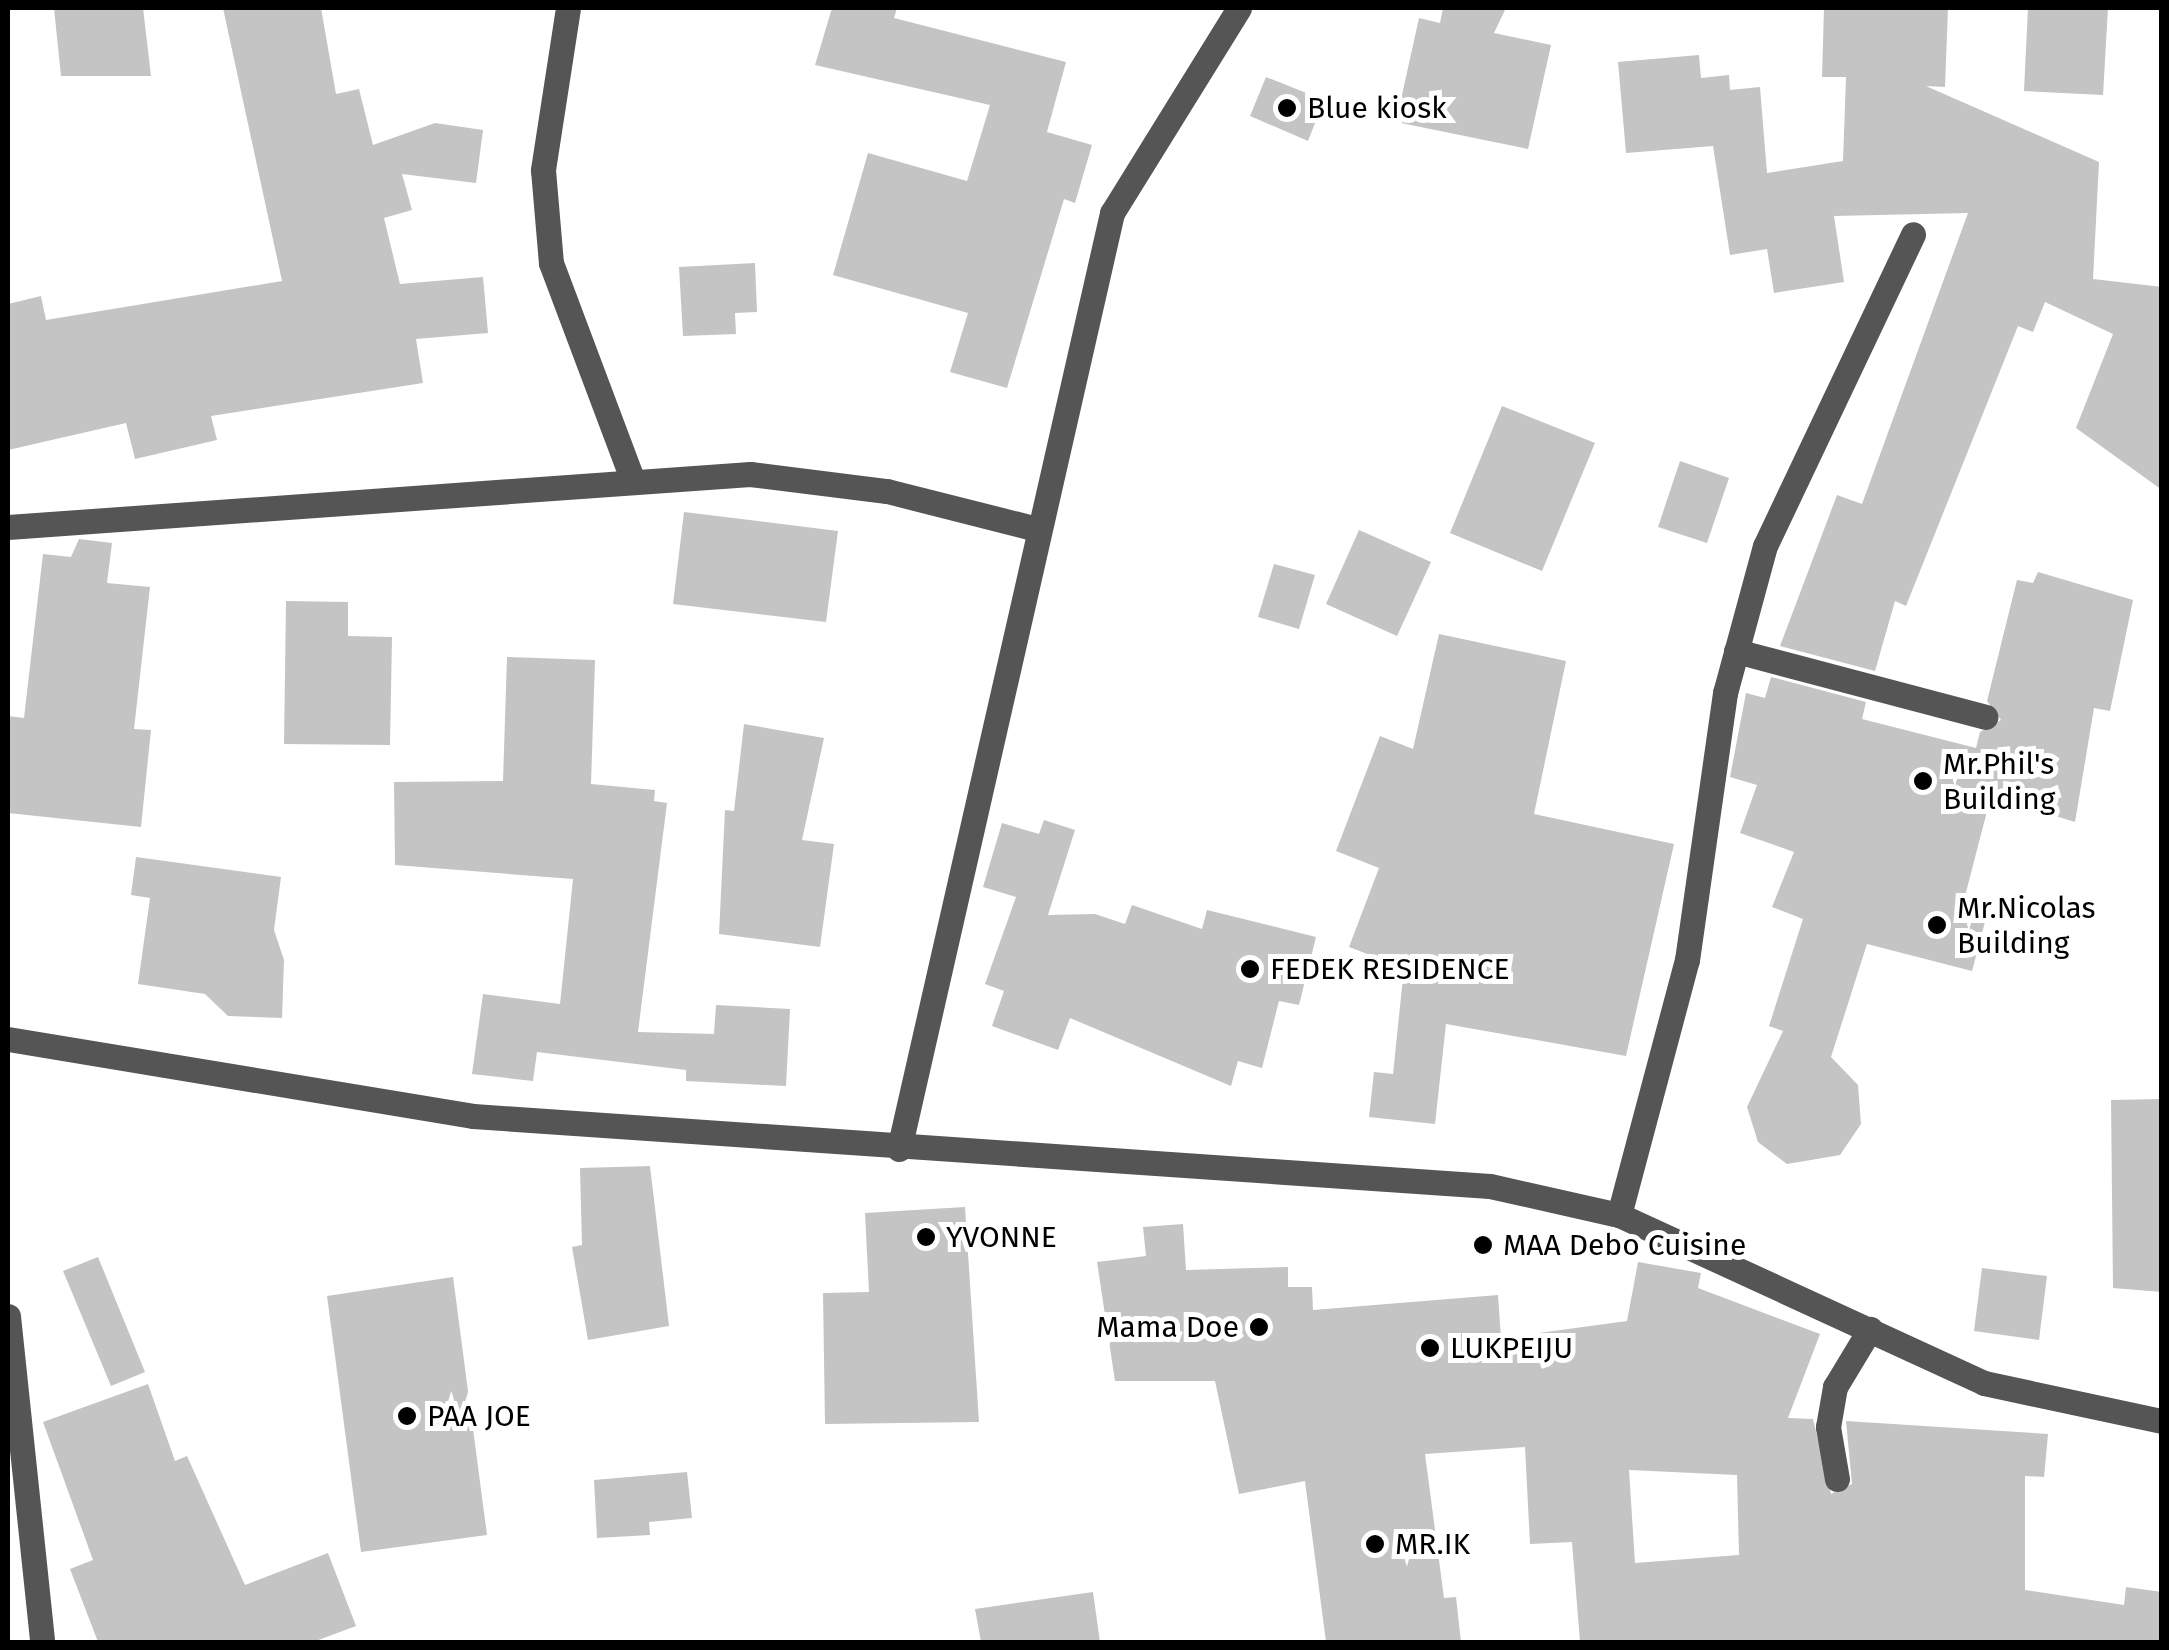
<!DOCTYPE html>
<style>
body{margin:0}
#map{position:relative;width:2169px;height:1650px;overflow:hidden;background:#fff;font-family:"Fira Sans",sans-serif}
div>[style]{position:absolute}
.building>*{inset:0;background:#c4c4c4}
.minor>*{height:25px;margin:-12.5px;padding:0 12.5px;transform-origin:12.5px;border-radius:12.5px;background:#555}
.dots>*{width:28px;height:28px;translate:-50% -50%;box-sizing:border-box;border:5px solid #fff;border-radius:50%}
span{translate:-50% -50%;white-space:nowrap;text-align:center;line-height:1.15;-webkit-text-stroke:10px #fff;paint-order:stroke}
.poi-label{font-size:30px;color:#000}
.left{translate:0 -50%;text-align:left}
.right{translate:-100% -50%;text-align:right}
.frame{position:absolute;inset:0;border:10px solid #000;pointer-events:none}
</style>
<div id="map">
<div class="building">
<div style="clip-path:polygon(54px 8px,143px 8px,151px 76px,61px 76px)"></div>
<div style="clip-path:polygon(223px 8px,321px 8px,336px 94px,359px 89px,373px 145px,435px 123px,483px 130px,476px 183px,402px 174px,412px 210px,384px 218px,400px 284px,483px 277px,488px 333px,416px 339px,423px 383px,211px 416px,217px 440px,135px 459px,126px 423px,8px 450px,8px 304px,41px 296px,46px 320px,282px 281px)"></div>
<div style="clip-path:polygon(832px 8px,897px 8px,894px 18px,1066px 62px,1047px 132px,1092px 145px,1075px 203px,1064px 199px,1007px 388px,950px 372px,968px 313px,833px 275px,868px 153px,967px 181px,990px 105px,815px 65px)"></div>
<div style="clip-path:polygon(1443px 8px,1506px 8px,1494px 33px,1551px 45px,1528px 149px,1396px 122px,1419px 18px,1440px 23px)"></div>
<div style="clip-path:polygon(1824px 8px,1948px 8px,1945px 87px,1926px 86px,2099px 162px,2093px 279px,2162px 287px,2162px 490px,2076px 428px,2113px 334px,2045px 302px,2033px 332px,2018px 326px,1906px 606px,1895px 601px,1875px 671px,1780px 646px,1837px 495px,1862px 504px,1968px 213px,1834px 216px,1844px 282px,1774px 293px,1767px 249px,1730px 255px,1713px 146px,1626px 153px,1618px 62px,1699px 55px,1701px 78px,1729px 75px,1730px 90px,1760px 87px,1767px 173px,1843px 161px,1846px 77px,1822px 77px)"></div>
<div style="clip-path:polygon(2028px 8px,2108px 8px,2103px 95px,2024px 91px)"></div>
<div style="clip-path:polygon(1266px 77px,1324px 100px,1308px 141px,1250px 116px)"></div>
<div style="clip-path:polygon(755px 263px,757px 312px,735px 313px,736px 334px,683px 336px,679px 267px)"></div>
<div style="clip-path:polygon(1502px 406px,1595px 443px,1542px 571px,1450px 533px)"></div>
<div style="clip-path:polygon(1680px 461px,1729px 478px,1707px 543px,1658px 527px)"></div>
<div style="clip-path:polygon(684px 512px,838px 531px,826px 622px,673px 604px)"></div>
<div style="clip-path:polygon(1359px 530px,1431px 562px,1397px 636px,1326px 604px)"></div>
<div style="clip-path:polygon(79px 539px,112px 543px,107px 583px,150px 587px,134px 729px,151px 730px,141px 827px,8px 813px,8px 716px,24px 718px,43px 554px,71px 557px)"></div>
<div style="clip-path:polygon(1274px 564px,1315px 575px,1299px 629px,1258px 617px)"></div>
<div style="clip-path:polygon(2038px 572px,2133px 600px,2110px 711px,2094px 708px,2075px 822px,1991px 796px,1965px 896px,1990px 903px,1972px 971px,1867px 944px,1831px 1057px,1858px 1085px,1861px 1124px,1840px 1155px,1787px 1164px,1758px 1142px,1747px 1107px,1783px 1031px,1769px 1026px,1803px 919px,1772px 907px,1794px 852px,1740px 833px,1757px 785px,1730px 777px,1746px 693px,1765px 698px,1771px 677px,1866px 702px,1862px 719px,1976px 748px,1980px 732px,2001px 720px,1987px 701px,2017px 580px,2033px 583px)"></div>
<div style="clip-path:polygon(286px 601px,348px 602px,348px 636px,392px 637px,390px 745px,284px 744px)"></div>
<div style="clip-path:polygon(1439px 634px,1566px 661px,1534px 814px,1674px 844px,1626px 1056px,1446px 1024px,1435px 1124px,1369px 1117px,1374px 1072px,1393px 1074px,1404px 968px,1349px 947px,1379px 868px,1336px 851px,1380px 736px,1413px 749px)"></div>
<div style="clip-path:polygon(507px 657px,595px 660px,591px 784px,655px 790px,654px 801px,667px 803px,638px 1032px,714px 1034px,716px 1005px,790px 1009px,786px 1086px,686px 1081px,686px 1070px,537px 1052px,533px 1081px,472px 1074px,483px 994px,560px 1004px,573px 879px,395px 865px,394px 782px,503px 781px)"></div>
<div style="clip-path:polygon(744px 724px,824px 738px,802px 840px,834px 844px,820px 947px,719px 934px,725px 810px,734px 811px)"></div>
<div style="clip-path:polygon(1044px 820px,1075px 830px,1048px 915px,1095px 914px,1125px 924px,1132px 905px,1202px 929px,1207px 910px,1316px 937px,1299px 1005px,1279px 1001px,1262px 1068px,1238px 1061px,1231px 1086px,1070px 1018px,1058px 1050px,992px 1026px,1004px 991px,985px 984px,1016px 897px,983px 887px,1002px 823px,1039px 834px)"></div>
<div style="clip-path:polygon(136px 857px,281px 877px,274px 930px,284px 960px,282px 1018px,228px 1016px,205px 994px,138px 984px,150px 898px,131px 895px)"></div>
<div style="clip-path:polygon(2162px 1099px,2162px 1292px,2113px 1288px,2111px 1100px)"></div>
<div style="clip-path:polygon(650px 1166px,669px 1326px,588px 1340px,572px 1247px,582px 1245px,580px 1168px)"></div>
<div style="clip-path:polygon(965px 1207px,979px 1422px,825px 1424px,823px 1293px,869px 1292px,865px 1213px)"></div>
<div style="clip-path:polygon(evenodd,1183px 1224px,1186px 1270px,1288px 1267px,1288px 1287px,1312px 1287px,1313px 1310px,1498px 1295px,1501px 1338px,1627px 1321px,1638px 1262px,1701px 1273px,1698px 1288px,1820px 1334px,1788px 1418px,1813px 1419px,1831px 1494px,1852px 1484px,1846px 1421px,2048px 1434px,2044px 1477px,2025px 1476px,2025px 1590px,2124px 1605px,2126px 1587px,2162px 1592px,2162px 1642px,1580px 1642px,1572px 1542px,1530px 1544px,1525px 1447px,1425px 1454px,1444px 1598px,1456px 1597px,1461px 1642px,1326px 1642px,1305px 1481px,1239px 1494px,1215px 1381px,1115px 1381px,1097px 1262px,1146px 1256px,1143px 1227px,1183px 1224px,1629px 1470px,1737px 1475px,1739px 1555px,1635px 1563px,1629px 1470px)"></div>
<div style="clip-path:polygon(98px 1257px,145px 1372px,111px 1386px,63px 1271px)"></div>
<div style="clip-path:polygon(1982px 1268px,2047px 1276px,2039px 1340px,1974px 1331px)"></div>
<div style="clip-path:polygon(453px 1277px,487px 1535px,361px 1552px,327px 1296px)"></div>
<div style="clip-path:polygon(148px 1384px,175px 1461px,187px 1456px,245px 1585px,328px 1553px,356px 1626px,313px 1642px,98px 1642px,70px 1569px,93px 1560px,43px 1422px)"></div>
<div style="clip-path:polygon(687px 1472px,692px 1518px,649px 1522px,650px 1535px,597px 1538px,594px 1480px)"></div>
<div style="clip-path:polygon(1093px 1592px,1100px 1642px,981px 1642px,975px 1609px)"></div>
</div>
<div class="minor">
<div style="left:568px;top:8px;width:164px;rotate:98.8deg"></div>
<div style="left:543px;top:170px;width:93px;rotate:85.1deg"></div>
<div style="left:551px;top:263px;width:233px;rotate:69.4deg"></div>
<div style="left:8px;top:527px;width:744px;rotate:-4.09deg"></div>
<div style="left:750px;top:474px;width:138px;rotate:7.1deg"></div>
<div style="left:887px;top:491px;width:155px;rotate:14.2deg"></div>
<div style="left:1736px;top:651px;width:258px;rotate:14.8deg"></div>
<div style="left:8px;top:1039px;width:471px;rotate:9.4deg"></div>
<div style="left:473px;top:1116px;width:1019px;rotate:3.94deg"></div>
<div style="left:1490px;top:1186px;width:132px;rotate:12.7deg"></div>
<div style="left:1619px;top:1215px;width:402px;rotate:24.7deg"></div>
<div style="left:1984px;top:1383px;width:182px;rotate:12.1deg"></div>
<div style="left:899px;top:1149px;width:960px;rotate:-77.18deg"></div>
<div style="left:1112px;top:213px;width:241px;rotate:-58.2deg"></div>
<div style="left:1619px;top:1215px;width:264px;rotate:-75.1deg"></div>
<div style="left:1687px;top:960px;width:270px;rotate:-81.9deg"></div>
<div style="left:1725px;top:693px;width:152px;rotate:-74.8deg"></div>
<div style="left:1765px;top:546px;width:345px;rotate:-64.6deg"></div>
<div style="left:8px;top:1316px;width:328px;rotate:84deg"></div>
<div style="left:1837px;top:1479px;width:53px;rotate:-99.8deg"></div>
<div style="left:1828px;top:1427px;width:41px;rotate:-80.1deg"></div>
<div style="left:1835px;top:1387px;width:68px;rotate:-58.9deg"></div>
</div>
<div class="dots">
<div style="left:1287px;top:108px;background:#000"></div>
<div style="left:1923px;top:781px;background:#000"></div>
<div style="left:1937px;top:925px;background:#000"></div>
<div style="left:1250px;top:969px;background:#000"></div>
<div style="left:926px;top:1237px;background:#000"></div>
<div style="left:1483px;top:1245px;background:#000"></div>
<div style="left:1259px;top:1327px;background:#000"></div>
<div style="left:1430px;top:1348px;background:#000"></div>
<div style="left:407px;top:1416px;background:#000"></div>
<div style="left:1375px;top:1544px;background:#000"></div>
</div>
<div class="poi-label">
<span class="left" style="left:1307px;top:108px">Blue kiosk</span>
<span class="left" style="left:1943px;top:781px">Mr.Phil's<br>Building</span>
<span class="left" style="left:1957px;top:925px">Mr.Nicolas<br>Building</span>
<span class="left" style="left:1270px;top:969px">FEDEK RESIDENCE</span>
<span class="left" style="left:946px;top:1237px">YVONNE</span>
<span class="left" style="left:1503px;top:1245px">MAA Debo Cuisine</span>
<span class="right" style="left:1239px;top:1327px">Mama Doe</span>
<span class="left" style="left:1450px;top:1348px">LUKPEIJU</span>
<span class="left" style="left:427px;top:1416px">PAA JOE</span>
<span class="left" style="left:1395px;top:1544px">MR.IK</span>
</div>
<div class="frame"></div>
</div>
